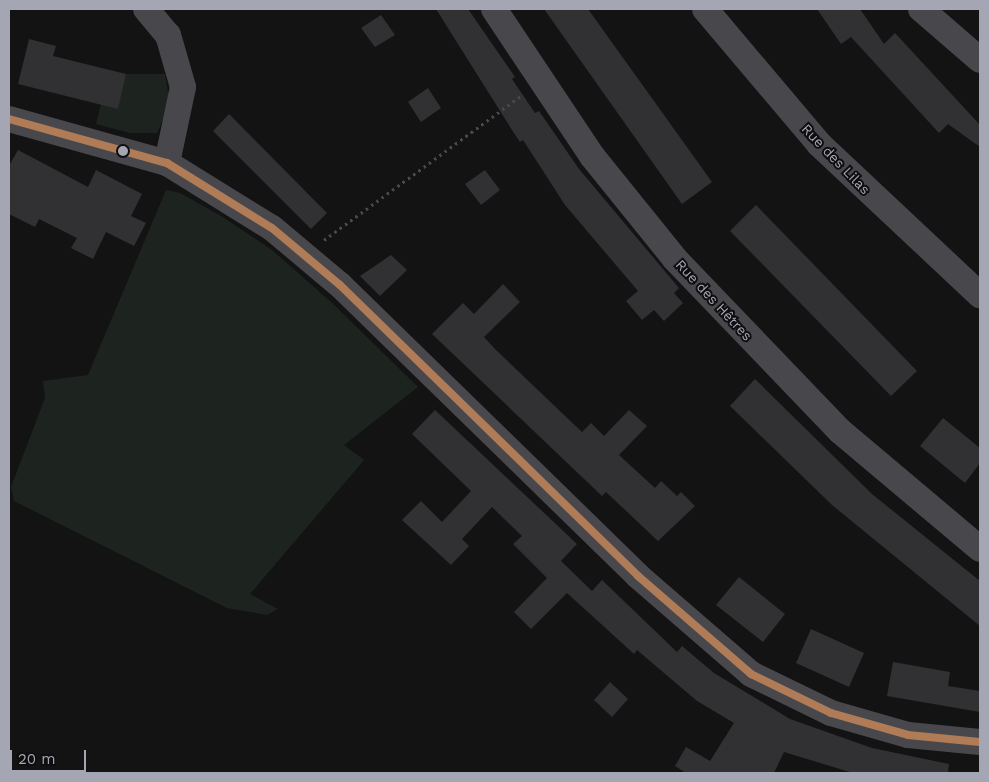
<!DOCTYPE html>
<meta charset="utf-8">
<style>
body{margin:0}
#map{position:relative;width:989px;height:782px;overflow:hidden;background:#131314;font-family:"Work Sans",sans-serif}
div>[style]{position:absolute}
.green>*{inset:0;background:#1d241f}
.building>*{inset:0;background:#313133}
.path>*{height:3px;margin-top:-1.5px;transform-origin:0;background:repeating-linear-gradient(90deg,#49494e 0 2.5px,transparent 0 6.5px)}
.street>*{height:26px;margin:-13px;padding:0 13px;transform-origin:13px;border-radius:13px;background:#48484c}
.bus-1>*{height:8px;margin:-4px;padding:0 4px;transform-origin:4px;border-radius:4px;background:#b07c57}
.dots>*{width:14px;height:14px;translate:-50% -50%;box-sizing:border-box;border:2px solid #0e0e0f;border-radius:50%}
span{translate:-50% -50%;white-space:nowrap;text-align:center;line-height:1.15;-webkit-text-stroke:4px #0e0e0f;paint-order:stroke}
.street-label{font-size:14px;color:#a5a6b4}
.frame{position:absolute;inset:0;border:10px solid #a5a6b4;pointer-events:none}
.scale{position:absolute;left:10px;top:750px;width:76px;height:22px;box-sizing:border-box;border:2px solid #a5a6b4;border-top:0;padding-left:6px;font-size:15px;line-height:18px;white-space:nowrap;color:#a5a6b4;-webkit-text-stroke:4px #0e0e0f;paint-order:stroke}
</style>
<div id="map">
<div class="green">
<div style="clip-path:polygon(126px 74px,165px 74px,170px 104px,157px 133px,130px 133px,96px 124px,101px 104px,118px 108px)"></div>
<div style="clip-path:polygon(166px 190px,180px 193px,221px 216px,272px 250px,332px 303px,418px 387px,344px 445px,364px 460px,250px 594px,278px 609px,267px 615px,227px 608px,14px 501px,11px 487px,45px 398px,43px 381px,88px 375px)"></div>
</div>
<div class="building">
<div style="clip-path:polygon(436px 9px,468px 9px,515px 77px,512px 79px,535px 113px,539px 111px,579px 169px,679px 288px,674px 293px,683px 303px,664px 321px,654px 310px,642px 320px,626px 301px,638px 291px,565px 205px,523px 140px,520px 142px,512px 130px)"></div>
<div style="clip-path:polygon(544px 9px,588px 9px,712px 182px,682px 204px)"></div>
<div style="clip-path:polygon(817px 9px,860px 9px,884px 44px,895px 33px,980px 125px,980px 147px,948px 124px,939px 133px,851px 37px,841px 44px)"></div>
<div style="clip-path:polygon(381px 15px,395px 35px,375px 47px,361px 28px)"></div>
<div style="clip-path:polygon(29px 39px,56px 46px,53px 56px,126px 74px,118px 109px,18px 84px)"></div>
<div style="clip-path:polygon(428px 88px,441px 108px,421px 122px,408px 102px)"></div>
<div style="clip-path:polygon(229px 114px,327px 213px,311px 229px,213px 131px)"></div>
<div style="clip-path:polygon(18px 150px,88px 187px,96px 170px,142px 194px,131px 216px,146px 223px,134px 246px,106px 232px,93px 259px,71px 248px,77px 238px,39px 219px,35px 227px,9px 214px,9px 166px)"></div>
<div style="clip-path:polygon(485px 170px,500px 190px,481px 205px,465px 184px)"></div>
<div style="clip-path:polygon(756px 205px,917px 371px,891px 396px,730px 231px)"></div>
<div style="clip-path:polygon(391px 255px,407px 270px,380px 296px,360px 276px)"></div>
<div style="clip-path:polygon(503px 284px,520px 302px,484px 337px,495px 349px,582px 432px,591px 423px,604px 436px,629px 410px,647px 426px,619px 455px,655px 488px,661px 481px,677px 496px,681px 492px,695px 506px,658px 541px,606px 492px,602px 496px,432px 334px,463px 303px,474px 314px)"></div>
<div style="clip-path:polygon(755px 379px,872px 494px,980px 581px,980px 626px,832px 505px,730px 406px)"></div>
<div style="clip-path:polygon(435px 410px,577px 544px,561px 561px,592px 591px,602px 580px,677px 652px,682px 646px,714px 673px,790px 719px,872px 748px,949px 764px,948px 773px,853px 773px,784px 752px,774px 773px,686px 773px,675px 766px,686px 747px,710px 761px,734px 723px,697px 701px,637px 650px,634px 654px,567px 593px,531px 629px,514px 612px,547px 578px,513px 544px,522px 536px,492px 507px,462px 539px,469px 546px,451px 565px,402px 520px,421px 501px,442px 522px,471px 491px,412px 434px)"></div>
<div style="clip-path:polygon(943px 418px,980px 448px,980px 463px,965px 483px,920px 446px)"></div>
<div style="clip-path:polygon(739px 577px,785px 614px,763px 642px,716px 605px)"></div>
<div style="clip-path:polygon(811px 629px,864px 653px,849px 687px,796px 663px)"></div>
<div style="clip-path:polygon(893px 662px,950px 672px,948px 686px,980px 691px,980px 712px,887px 696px)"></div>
<div style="clip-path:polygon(610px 682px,628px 699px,612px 717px,594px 700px)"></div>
</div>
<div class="path">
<div style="left:324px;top:240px;width:244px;rotate:-36.2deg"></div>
</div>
<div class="street">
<div style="left:146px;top:9px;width:34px;rotate:50deg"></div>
<div style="left:168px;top:35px;width:54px;rotate:73.9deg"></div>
<div style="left:183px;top:87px;width:78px;rotate:101.9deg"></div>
<div style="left:494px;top:9px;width:177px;rotate:56.3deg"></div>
<div style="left:592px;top:156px;width:132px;rotate:51.1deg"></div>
<div style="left:675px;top:259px;width:238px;rotate:46.2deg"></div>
<div style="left:840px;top:431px;width:183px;rotate:40.1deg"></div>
<div style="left:705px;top:9px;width:177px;rotate:49.8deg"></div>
<div style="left:819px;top:144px;width:221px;rotate:43.2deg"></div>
<div style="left:921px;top:9px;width:78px;rotate:40.8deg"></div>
<div style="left:9px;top:119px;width:164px;rotate:15.6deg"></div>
<div style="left:167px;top:163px;width:123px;rotate:31.8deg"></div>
<div style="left:272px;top:228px;width:89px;rotate:40deg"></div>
<div style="left:340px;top:285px;width:417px;rotate:44.3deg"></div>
<div style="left:638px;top:576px;width:150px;rotate:40.9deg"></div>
<div style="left:751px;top:674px;width:89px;rotate:26deg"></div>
<div style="left:831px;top:713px;width:80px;rotate:15.9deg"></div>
<div style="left:908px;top:735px;width:72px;rotate:5.6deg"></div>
</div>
<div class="bus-1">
<div style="left:9px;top:119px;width:164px;rotate:15.6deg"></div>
<div style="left:167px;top:163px;width:123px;rotate:31.8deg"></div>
<div style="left:272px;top:228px;width:89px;rotate:40deg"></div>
<div style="left:340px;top:285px;width:417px;rotate:44.3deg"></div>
<div style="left:638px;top:576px;width:150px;rotate:40.9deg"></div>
<div style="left:751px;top:674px;width:89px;rotate:26deg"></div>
<div style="left:831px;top:713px;width:80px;rotate:15.9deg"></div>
<div style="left:908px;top:735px;width:72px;rotate:5.6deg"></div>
</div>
<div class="dots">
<div style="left:123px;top:151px;background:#a5a6b4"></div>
</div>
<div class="street-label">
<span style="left:836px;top:159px;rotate:46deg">Rue des Lilas</span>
<span style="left:714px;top:300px;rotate:47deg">Rue des Hêtres</span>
</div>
<div class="frame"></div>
<div class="scale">20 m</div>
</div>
